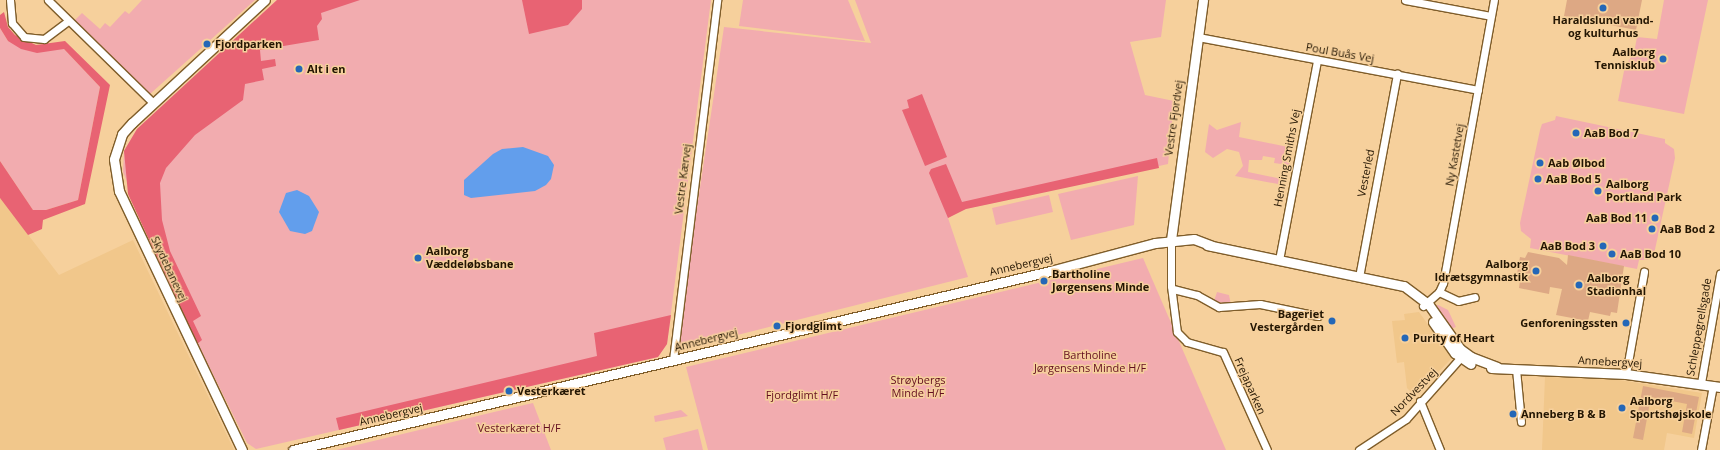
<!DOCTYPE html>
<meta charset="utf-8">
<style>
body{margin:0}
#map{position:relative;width:1720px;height:450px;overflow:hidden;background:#f6d09c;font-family:"Open Sans",sans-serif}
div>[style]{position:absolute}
.built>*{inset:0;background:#f1c78b}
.green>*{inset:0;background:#f2acaf}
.forest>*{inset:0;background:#e86373}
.water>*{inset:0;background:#629eec}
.building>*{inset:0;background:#dda884}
.roads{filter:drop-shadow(1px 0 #7f5d2a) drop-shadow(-1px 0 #7f5d2a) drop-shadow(0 1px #7f5d2a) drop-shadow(0 -1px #7f5d2a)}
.minor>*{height:7px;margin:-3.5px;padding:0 3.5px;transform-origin:3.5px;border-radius:3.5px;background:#fff}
.tertiary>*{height:9px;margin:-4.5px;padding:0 4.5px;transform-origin:4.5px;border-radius:4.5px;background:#fff}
.dots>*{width:11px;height:11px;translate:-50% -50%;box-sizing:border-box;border:2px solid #f6d09c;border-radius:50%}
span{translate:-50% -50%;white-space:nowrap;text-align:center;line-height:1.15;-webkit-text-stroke:3px #f6d09c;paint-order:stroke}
.poi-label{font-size:11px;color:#231502;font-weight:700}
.left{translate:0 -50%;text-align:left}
.right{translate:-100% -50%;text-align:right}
.street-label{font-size:11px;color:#231502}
.park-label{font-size:11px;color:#630d20}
</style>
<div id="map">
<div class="built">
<div style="clip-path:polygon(0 198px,59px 275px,133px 240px,234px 450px,0 450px)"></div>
<div style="clip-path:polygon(1419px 312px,1452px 358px,1415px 396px,1407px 388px,1404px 362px,1397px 363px,1392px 321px,1405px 320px,1404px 314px)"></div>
<div style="clip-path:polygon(1545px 377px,1613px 379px,1702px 393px,1694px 438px,1667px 433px,1664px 450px,1542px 450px)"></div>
</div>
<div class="green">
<div style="clip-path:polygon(142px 0,255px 0,150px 94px,74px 21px,82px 13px,100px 29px,105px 23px,110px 27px,125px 11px,129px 14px)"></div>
<div style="clip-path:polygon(277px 0,711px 0,667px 344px,658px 357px,256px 449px,247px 443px,187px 322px,123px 172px,124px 151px,137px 129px)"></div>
<div style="clip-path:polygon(743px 0,848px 0,865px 41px,739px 26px)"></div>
<div style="clip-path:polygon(855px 0,1166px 0,1161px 37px,1130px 42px,1145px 95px,1174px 101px,1168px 164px,961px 210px,948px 218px,968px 277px,690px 347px,680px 346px,678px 335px,724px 27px,871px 43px)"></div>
<div style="clip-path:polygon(1664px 0,1708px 0,1684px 114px,1618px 101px,1625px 66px,1634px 53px,1637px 37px,1657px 39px)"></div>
<div style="clip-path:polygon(0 28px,8px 41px,64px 49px,100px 87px,78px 200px,46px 210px,33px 210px,0 161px)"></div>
<div style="clip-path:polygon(1556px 116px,1665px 139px,1665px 143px,1674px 149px,1675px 158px,1654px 254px,1647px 260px,1639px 260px,1637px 269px,1530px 248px,1531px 239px,1521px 231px,1520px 223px,1540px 130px,1542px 124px,1555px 120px)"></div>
<div style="clip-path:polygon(1241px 122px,1239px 137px,1288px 147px,1290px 135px,1295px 136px,1289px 166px,1284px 165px,1284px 160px,1281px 164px,1274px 163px,1275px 158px,1263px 156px,1262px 160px,1249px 160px,1248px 172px,1282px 179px,1284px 167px,1289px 168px,1286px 181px,1279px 179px,1278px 184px,1235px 176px,1243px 166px,1239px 152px,1227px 149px,1213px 158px,1205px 152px,1209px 124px,1217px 130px)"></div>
<div style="clip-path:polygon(1138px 176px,1134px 225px,1071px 240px,1058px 194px)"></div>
<div style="clip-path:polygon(1049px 195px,1053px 212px,996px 225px,992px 208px)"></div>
<div style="clip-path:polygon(1143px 258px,1226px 450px,708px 450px,686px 367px)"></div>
<div style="clip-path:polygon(1217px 292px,1229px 295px,1231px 305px,1214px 301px)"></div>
<div style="clip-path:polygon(1438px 305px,1448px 310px,1456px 327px,1450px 329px,1434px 306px)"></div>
<div style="clip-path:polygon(533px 403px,551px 450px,336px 450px,494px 412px)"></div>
<div style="clip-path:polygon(681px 410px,688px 416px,655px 422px,654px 416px)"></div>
<div style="clip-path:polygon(698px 429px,703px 450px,666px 450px,663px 438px)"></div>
</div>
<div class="forest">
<div style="clip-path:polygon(277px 0,360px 0,321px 13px,322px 19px,317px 26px,319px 40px,260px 50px,261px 61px,275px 59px,276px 66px,262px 69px,264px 80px,245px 84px,243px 100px,195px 135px,166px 168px,160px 183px,162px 220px,170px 251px,201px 316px,193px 321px,202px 340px,197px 344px,128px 194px,124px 151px,137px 129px)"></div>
<div style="clip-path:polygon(522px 0,582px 0,582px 9px,568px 25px,529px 34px)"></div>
<div style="clip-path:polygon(4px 12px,8px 27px,15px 35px,36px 45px,65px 41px,110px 85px,85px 204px,43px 220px,42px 229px,28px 235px,0 198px,0 161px,33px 210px,46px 210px,78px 200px,100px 87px,64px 49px,37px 53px,21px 49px,8px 41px,0 28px,0 15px)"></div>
<div style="clip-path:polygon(922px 94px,947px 157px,925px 166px,902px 110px,909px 108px,907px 100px)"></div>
<div style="clip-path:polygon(1157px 158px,1159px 168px,966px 209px,948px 218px,929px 173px,931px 169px,946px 164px,962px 202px)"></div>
<div style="clip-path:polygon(671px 315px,667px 344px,658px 357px,339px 430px,336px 418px,597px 356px,594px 333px)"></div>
</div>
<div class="water">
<div style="clip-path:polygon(523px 147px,548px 156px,554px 165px,551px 179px,546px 185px,535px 191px,471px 198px,464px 195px,464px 180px,493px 154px,502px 149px)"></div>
<div style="clip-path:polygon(297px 190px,309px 196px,319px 212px,312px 231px,305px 234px,290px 231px,279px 212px,286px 193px)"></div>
</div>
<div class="building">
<div style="clip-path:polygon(1567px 0,1642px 0,1636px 30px,1564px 16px)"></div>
<div style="clip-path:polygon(1528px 252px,1559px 258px,1567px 265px,1568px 255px,1624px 266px,1617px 313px,1611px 312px,1610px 316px,1590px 312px,1588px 321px,1556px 315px,1562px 289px,1550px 287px,1549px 294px,1519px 288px,1520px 281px,1516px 280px,1520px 257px,1525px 258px)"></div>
<div style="clip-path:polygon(1643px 386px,1699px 397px,1692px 434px,1682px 432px,1687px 404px,1651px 397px,1643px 440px,1633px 438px)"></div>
</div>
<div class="roads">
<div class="minor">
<div style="left:10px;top:0;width:23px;rotate:85deg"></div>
<div style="left:12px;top:23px;width:18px;rotate:49deg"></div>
<div style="left:24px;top:37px;width:20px;rotate:6deg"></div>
<div style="left:44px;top:39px;width:30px;rotate:-37deg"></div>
<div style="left:48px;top:0;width:147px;rotate:44.4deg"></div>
<div style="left:1405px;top:0;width:87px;rotate:10.5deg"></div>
<div style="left:1198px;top:37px;width:285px;rotate:10.7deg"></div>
<div style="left:1171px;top:240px;width:46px;rotate:90deg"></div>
<div style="left:1171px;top:286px;width:46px;rotate:82.6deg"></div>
<div style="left:1177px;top:332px;width:14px;rotate:45deg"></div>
<div style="left:1187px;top:342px;width:37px;rotate:16deg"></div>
<div style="left:1223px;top:352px;width:107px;rotate:65.8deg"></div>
<div style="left:1279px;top:260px;width:204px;rotate:-79.2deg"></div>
<div style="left:1359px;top:277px;width:207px;rotate:-79.4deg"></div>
<div style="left:1173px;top:289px;width:25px;rotate:14deg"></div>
<div style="left:1197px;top:295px;width:25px;rotate:29deg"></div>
<div style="left:1219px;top:307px;width:41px;rotate:-4.2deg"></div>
<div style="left:1260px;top:304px;width:59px;rotate:11.7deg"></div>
<div style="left:1439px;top:292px;width:21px;rotate:25deg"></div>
<div style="left:1458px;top:301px;width:17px;rotate:-13deg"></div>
<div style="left:1423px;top:306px;width:21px;rotate:-41deg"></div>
<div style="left:1439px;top:292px;width:10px;rotate:-66deg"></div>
<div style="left:1443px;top:283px;width:288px;rotate:-79.8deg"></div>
<div style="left:673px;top:360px;width:363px;rotate:-83deg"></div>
<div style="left:1516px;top:369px;width:53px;rotate:84.6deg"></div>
<div style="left:1626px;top:374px;width:104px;rotate:-80deg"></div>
<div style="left:1701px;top:383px;width:111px;rotate:-80.1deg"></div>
<div style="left:1420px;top:401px;width:53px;rotate:67.8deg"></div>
<div style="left:1359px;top:450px;width:56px;rotate:-33.4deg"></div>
<div style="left:1406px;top:419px;width:83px;rotate:-48.4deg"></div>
<div style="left:1701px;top:450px;width:66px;rotate:-79.5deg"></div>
</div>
<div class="tertiary">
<div style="left:1171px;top:240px;width:242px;rotate:-82.4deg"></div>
<div style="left:1207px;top:245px;width:201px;rotate:11.8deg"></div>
<div style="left:1404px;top:286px;width:31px;rotate:37deg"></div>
<div style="left:1429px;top:305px;width:54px;rotate:54.8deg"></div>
<div style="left:1460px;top:349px;width:14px;rotate:36deg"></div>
<div style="left:1471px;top:357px;width:28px;rotate:21deg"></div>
<div style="left:1433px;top:322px;width:38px;rotate:55deg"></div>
<div style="left:1455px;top:353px;width:19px;rotate:35deg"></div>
<div style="left:1491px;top:368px;width:135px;rotate:2.5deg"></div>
<div style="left:1626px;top:374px;width:95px;rotate:7.9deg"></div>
<div style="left:242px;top:450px;width:287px;rotate:-115.4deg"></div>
<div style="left:119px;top:191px;width:32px;rotate:-99deg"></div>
<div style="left:114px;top:159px;width:26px;rotate:-72deg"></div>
<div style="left:122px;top:134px;width:15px;rotate:-48deg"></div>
<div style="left:132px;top:123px;width:181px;rotate:-42.8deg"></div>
<div style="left:293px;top:450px;width:778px;rotate:-13.3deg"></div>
<div style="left:1050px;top:271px;width:109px;rotate:-14.9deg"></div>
<div style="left:1155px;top:243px;width:39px;rotate:-6deg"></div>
<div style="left:1194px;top:239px;width:19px;rotate:21deg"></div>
</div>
</div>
<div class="dots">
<div style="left:1603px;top:8px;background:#2467b7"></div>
<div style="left:207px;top:44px;background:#2467b7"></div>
<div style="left:1663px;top:59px;background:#2467b7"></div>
<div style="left:299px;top:69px;background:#2467b7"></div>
<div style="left:1576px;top:133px;background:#2467b7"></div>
<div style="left:1540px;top:163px;background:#2467b7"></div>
<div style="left:1538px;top:179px;background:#2467b7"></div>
<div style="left:1598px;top:191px;background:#2467b7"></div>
<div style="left:1655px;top:218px;background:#2467b7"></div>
<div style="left:1652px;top:229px;background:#2467b7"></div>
<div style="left:1603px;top:246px;background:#2467b7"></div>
<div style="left:1612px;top:254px;background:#2467b7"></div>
<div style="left:418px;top:258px;background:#2467b7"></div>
<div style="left:1536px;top:271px;background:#2467b7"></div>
<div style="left:1044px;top:281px;background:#2467b7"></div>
<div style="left:1579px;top:285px;background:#2467b7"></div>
<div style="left:1332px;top:321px;background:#2467b7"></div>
<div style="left:1626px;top:323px;background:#2467b7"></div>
<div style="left:777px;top:326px;background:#2467b7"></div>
<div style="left:1405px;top:338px;background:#2467b7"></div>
<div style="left:509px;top:391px;background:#2467b7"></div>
<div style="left:1622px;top:408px;background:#2467b7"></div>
<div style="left:1513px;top:414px;background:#2467b7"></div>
</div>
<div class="poi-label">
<span style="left:1603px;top:27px">Haraldslund vand-<br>og kulturhus</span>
<span class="left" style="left:215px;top:44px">Fjordparken</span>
<span class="right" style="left:1655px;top:59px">Aalborg<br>Tennisklub</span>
<span class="left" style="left:307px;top:69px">Alt i en</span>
<span class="left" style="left:1584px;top:133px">AaB Bod 7</span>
<span class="left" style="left:1548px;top:163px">Aab Ølbod</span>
<span class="left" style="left:1546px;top:179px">AaB Bod 5</span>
<span class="left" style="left:1606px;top:191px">Aalborg<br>Portland Park</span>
<span class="right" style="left:1647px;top:218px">AaB Bod 11</span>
<span class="left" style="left:1660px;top:229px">AaB Bod 2</span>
<span class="right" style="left:1595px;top:246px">AaB Bod 3</span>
<span class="left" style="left:426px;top:258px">Aalborg<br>Væddeløbsbane</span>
<span class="left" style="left:1620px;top:254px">AaB Bod 10</span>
<span class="right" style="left:1528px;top:271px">Aalborg<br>Idrætsgymnastik</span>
<span class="left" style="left:1052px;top:281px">Bartholine<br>Jørgensens Minde</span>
<span class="left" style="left:1587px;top:285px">Aalborg<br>Stadionhal</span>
<span class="right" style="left:1324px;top:321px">Bageriet<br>Vestergården</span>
<span class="right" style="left:1618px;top:323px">Genforeningssten</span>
<span class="left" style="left:785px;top:326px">Fjordglimt</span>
<span class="left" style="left:1413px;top:338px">Purity of Heart</span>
<span class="left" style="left:517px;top:391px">Vesterkæret</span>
<span class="left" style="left:1630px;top:408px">Aalborg<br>Sportshøjskole</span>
<span class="left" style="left:1521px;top:414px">Anneberg B &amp; B</span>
</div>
<div class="street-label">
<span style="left:1340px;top:53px;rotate:10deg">Poul Buås Vej</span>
<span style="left:1174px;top:118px;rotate:-82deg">Vestre Fjordvej</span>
<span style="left:1455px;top:155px;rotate:-80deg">Ny Kastetvej</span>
<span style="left:1287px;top:158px;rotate:-79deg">Henning Smiths Vej</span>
<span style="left:1366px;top:173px;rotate:-79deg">Vesterled</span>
<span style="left:683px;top:179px;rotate:-83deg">Vestre Kærvej</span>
<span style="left:1021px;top:265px;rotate:-13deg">Annebergvej</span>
<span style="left:169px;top:269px;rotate:65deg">Skydebanevej</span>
<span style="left:1699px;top:327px;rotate:-80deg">Schleppegrellsgade</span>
<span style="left:706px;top:340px;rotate:-14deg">Annebergvej</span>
<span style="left:1610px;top:362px;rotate:3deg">Annebergvej</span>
<span style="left:1250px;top:386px;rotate:66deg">Frejaparken</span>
<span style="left:1414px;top:392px;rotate:-46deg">Nordvestvej</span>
<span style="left:391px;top:415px;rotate:-13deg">Annebergvej</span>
</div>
<div class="park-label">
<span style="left:1090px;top:362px">Bartholine<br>Jørgensens Minde H/F</span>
<span style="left:918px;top:387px">Strøybergs<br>Minde H/F</span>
<span style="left:802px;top:395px">Fjordglimt H/F</span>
<span style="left:519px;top:428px">Vesterkæret H/F</span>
</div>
</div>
